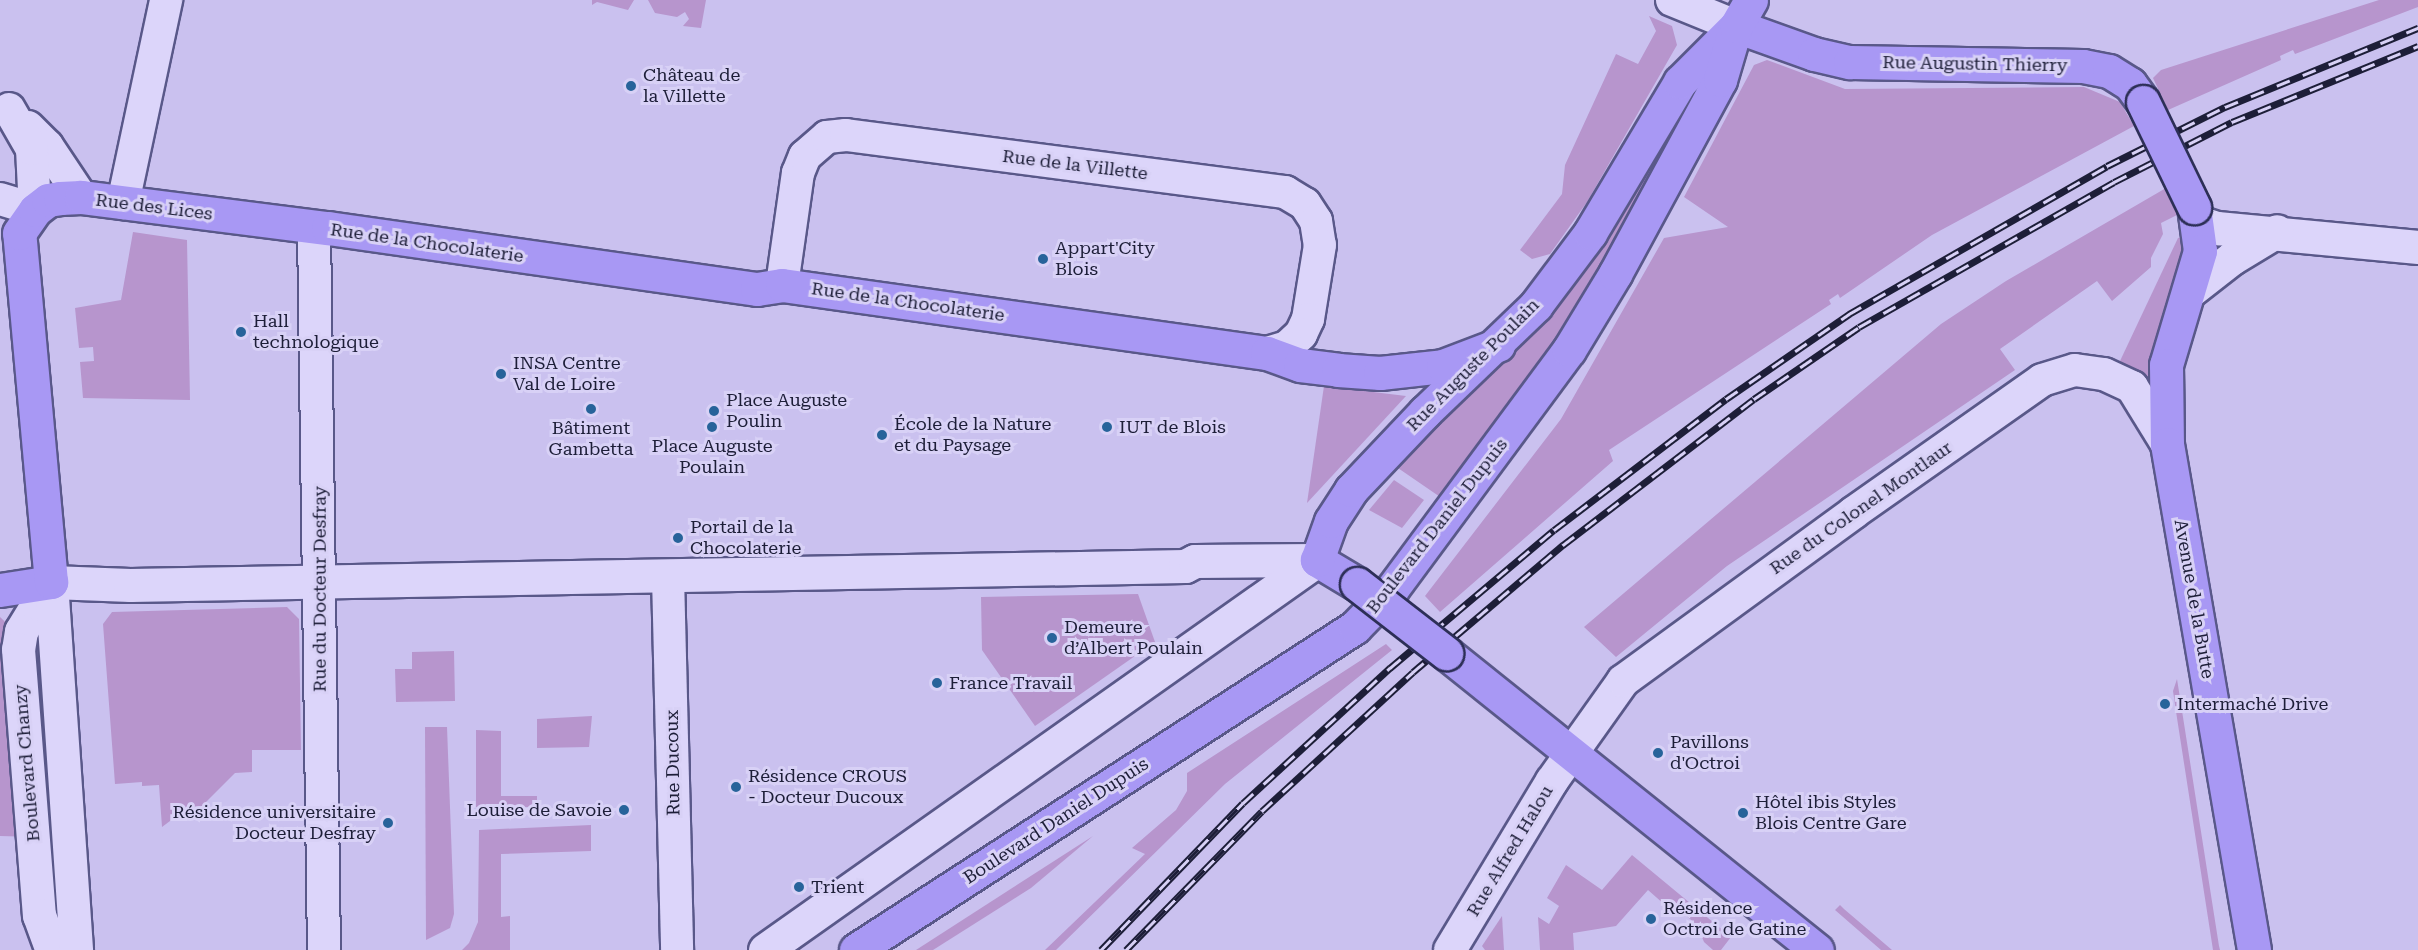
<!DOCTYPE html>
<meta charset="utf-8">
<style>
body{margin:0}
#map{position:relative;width:2418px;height:950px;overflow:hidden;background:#cac1ef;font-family:"Roboto Serif",serif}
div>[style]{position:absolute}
.green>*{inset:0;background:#b795cd}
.roads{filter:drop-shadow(2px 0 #595889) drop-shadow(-2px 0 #595889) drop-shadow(0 2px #595889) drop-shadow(0 -2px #595889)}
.street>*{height:32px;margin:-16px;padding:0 16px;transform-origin:16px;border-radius:16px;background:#dcd5fa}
.secondary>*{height:33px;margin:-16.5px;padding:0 16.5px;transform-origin:16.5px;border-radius:16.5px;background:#dcd5fa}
.primary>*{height:33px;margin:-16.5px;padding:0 16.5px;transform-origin:16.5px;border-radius:16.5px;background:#a898f4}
.rail>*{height:7px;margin-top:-3.5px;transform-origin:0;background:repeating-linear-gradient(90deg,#d8d1f6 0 14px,#1d1e38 0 28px);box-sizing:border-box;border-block:2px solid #1d1e38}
.bridges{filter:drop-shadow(2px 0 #2d2f57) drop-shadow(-2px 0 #2d2f57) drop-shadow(0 2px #2d2f57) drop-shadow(0 -2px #2d2f57)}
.primary-bridge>*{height:33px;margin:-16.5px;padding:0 16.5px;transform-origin:16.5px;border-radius:16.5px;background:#a898f4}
.dots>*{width:16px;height:16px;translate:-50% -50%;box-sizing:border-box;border:3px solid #d8d1f6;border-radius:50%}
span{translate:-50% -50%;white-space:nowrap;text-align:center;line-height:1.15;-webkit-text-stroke:6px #d8d1f6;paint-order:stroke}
.street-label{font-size:18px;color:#1d1e38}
.poi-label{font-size:18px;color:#1d1e38}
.left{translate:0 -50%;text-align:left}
.right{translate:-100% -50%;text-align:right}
</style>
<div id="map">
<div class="green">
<div style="clip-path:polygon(592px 0,634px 0,628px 10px,597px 2px,592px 5px)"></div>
<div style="clip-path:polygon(648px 0,706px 0,701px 28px,683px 26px,689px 19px,685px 12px,677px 17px,655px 13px)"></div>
<div style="clip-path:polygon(2379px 0,2418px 0,2418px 7px,2295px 54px,2293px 50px,2280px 56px,2281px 60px,2168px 110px,2153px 78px,2161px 70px)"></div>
<div style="clip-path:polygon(1649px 16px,1672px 26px,1677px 45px,1587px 202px,1550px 254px,1532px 259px,1520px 250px,1562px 194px,1565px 165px,1616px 54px,1638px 64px,1656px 31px)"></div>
<div style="clip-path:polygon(1767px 60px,1845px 89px,2084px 87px,2120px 102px,2134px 126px,1932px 235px,1840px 298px,1838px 294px,1829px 300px,1831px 304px,1609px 450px,1613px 461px,1440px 612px,1425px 596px,1561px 419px,1664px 238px,1728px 227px,1684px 197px,1754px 65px)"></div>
<div style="clip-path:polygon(1683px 110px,1686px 112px,1613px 251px,1566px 326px,1446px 501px,1395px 466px,1538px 329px,1619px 215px)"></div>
<div style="clip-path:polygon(2166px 188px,2179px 214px,2161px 223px,2163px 234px,2151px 258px,2151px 267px,2112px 301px,2097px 281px,2000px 349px,2015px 370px,1727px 566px,1616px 657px,1584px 627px,1941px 324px,2006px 281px)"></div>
<div style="clip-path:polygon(133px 232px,187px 240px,190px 400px,83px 398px,80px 362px,94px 361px,93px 347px,79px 348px,75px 308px,121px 300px)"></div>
<div style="clip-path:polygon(2186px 236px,2186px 253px,2148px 379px,2120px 361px,2178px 238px)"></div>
<div style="clip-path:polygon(1324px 386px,1406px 396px,1307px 503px)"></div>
<div style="clip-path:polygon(1394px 480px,1424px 500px,1402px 528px,1369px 510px)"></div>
<div style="clip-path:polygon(1138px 594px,1155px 642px,1035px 726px,982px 650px,981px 597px)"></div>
<div style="clip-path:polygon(287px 607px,299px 619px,301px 750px,252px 750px,252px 772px,235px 773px,201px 807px,190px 806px,162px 827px,159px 785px,142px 786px,142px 782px,115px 784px,103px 624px,112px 612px)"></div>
<div style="clip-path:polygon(0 617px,18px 634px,36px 837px,0 836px)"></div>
<div style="clip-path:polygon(1386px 644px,1392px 650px,1225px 784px,1056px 950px,1045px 950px,1145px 854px,1132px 848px,1176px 810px,1187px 791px,1187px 773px)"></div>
<div style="clip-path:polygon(454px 651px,455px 701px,396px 702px,395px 669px,412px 669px,412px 652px)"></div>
<div style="clip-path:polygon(2177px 679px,2219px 946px,2220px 950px,2213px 950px,2177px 718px,2173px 691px)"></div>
<div style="clip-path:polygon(592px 716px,589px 747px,537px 748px,537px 719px)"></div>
<div style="clip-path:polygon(425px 727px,447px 727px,454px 914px,450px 928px,426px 940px)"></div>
<div style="clip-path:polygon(476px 730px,501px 731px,501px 796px,537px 796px,537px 807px,476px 807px)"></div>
<div style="clip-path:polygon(591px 825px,591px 851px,501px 854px,501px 917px,510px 916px,510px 950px,462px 950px,469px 943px,478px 922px,479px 830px)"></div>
<div style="clip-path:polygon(1093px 836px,1031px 888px,933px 950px,916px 950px)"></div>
<div style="clip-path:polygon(1632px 855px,1731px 937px,1721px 950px,1713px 950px,1704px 942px,1697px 925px,1676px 907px,1665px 905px,1648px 890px,1616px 926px,1573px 933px,1574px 950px,1540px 950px,1538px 917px,1549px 924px,1559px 906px,1547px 898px,1566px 865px,1602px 890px)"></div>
<div style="clip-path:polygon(1840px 905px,1844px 909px,1892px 950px,1881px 950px,1835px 910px)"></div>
<div style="clip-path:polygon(1502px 916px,1504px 950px,1485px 950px,1482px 946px)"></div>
</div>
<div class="roads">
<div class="street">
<div style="left:1672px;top:0;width:69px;rotate:22.1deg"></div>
<div style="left:28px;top:127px;width:27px;rotate:45deg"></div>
<div style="left:47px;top:146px;width:61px;rotate:56.3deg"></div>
<div style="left:0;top:199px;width:37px;rotate:17deg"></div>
<div style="left:35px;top:210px;width:61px;rotate:-92.8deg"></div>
<div style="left:32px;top:149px;width:46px;rotate:-119.9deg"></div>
<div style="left:123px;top:203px;width:208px;rotate:-78deg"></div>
<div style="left:314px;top:227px;width:723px;rotate:89.21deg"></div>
<div style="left:782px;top:285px;width:113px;rotate:-81.9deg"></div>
<div style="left:798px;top:173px;width:18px;rotate:-68deg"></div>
<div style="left:805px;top:156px;width:29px;rotate:-41deg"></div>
<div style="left:827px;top:137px;width:19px;rotate:-6deg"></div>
<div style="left:846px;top:135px;width:443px;rotate:7.4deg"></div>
<div style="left:1285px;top:192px;width:23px;rotate:31deg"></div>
<div style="left:1305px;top:204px;width:20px;rotate:57deg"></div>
<div style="left:1316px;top:221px;width:24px;rotate:81deg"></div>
<div style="left:1320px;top:245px;width:75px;rotate:99.2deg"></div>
<div style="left:1308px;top:319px;width:17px;rotate:115deg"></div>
<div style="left:1301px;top:334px;width:19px;rotate:137deg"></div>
<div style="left:1287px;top:347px;width:21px;rotate:163deg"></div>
<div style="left:668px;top:576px;width:374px;rotate:88.6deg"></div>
<div style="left:1450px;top:950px;width:197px;rotate:-58.9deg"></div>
<div style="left:1552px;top:781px;width:123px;rotate:-54.6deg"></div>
<div style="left:1623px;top:681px;width:285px;rotate:-36.1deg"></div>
<div style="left:1853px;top:513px;width:231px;rotate:-35.1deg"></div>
<div style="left:2042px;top:380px;width:34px;rotate:-17deg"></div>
<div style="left:2075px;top:370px;width:29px;rotate:8deg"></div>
<div style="left:2104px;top:374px;width:31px;rotate:25deg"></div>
<div style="left:2132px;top:387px;width:67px;rotate:58.4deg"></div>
</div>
<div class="secondary">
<div style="left:2198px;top:222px;width:20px;rotate:18deg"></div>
<div style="left:2217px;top:228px;width:202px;rotate:5.4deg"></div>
<div style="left:2191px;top:290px;width:52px;rotate:-38deg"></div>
<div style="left:2232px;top:258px;width:52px;rotate:-31deg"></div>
<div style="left:51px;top:582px;width:79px;rotate:2.2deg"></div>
<div style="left:130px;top:585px;width:1055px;rotate:-1.03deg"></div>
<div style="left:1185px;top:566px;width:11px;rotate:-27deg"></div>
<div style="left:1195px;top:561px;width:122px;rotate:-0.5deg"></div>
<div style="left:51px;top:582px;width:57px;rotate:121.5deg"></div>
<div style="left:21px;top:631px;width:18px;rotate:99deg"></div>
<div style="left:18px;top:649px;width:267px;rotate:85.5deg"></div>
<div style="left:39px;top:915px;width:37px;rotate:70deg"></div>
<div style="left:51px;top:582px;width:369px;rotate:86.1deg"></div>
<div style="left:765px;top:950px;width:676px;rotate:-35.24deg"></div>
</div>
<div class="primary">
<div style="left:1736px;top:26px;width:83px;rotate:19.7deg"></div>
<div style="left:1814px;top:54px;width:37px;rotate:13deg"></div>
<div style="left:1850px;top:62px;width:233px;rotate:1deg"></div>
<div style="left:2083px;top:66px;width:26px;rotate:11deg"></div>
<div style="left:2109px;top:71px;width:25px;rotate:32deg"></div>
<div style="left:2130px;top:84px;width:22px;rotate:54deg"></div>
<div style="left:2194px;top:207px;width:44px;rotate:82.2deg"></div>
<div style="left:2200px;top:251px;width:119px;rotate:106.6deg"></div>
<div style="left:2166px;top:365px;width:79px;rotate:89.3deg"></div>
<div style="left:2167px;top:444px;width:513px;rotate:80.24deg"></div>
<div style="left:1357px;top:584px;width:47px;rotate:-149deg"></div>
<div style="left:1317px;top:560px;width:41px;rotate:-70.3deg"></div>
<div style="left:1331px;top:521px;width:37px;rotate:-57deg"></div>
<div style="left:1351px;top:490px;width:108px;rotate:-46.5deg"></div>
<div style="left:1425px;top:412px;width:154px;rotate:-43.9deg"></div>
<div style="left:1536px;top:305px;width:90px;rotate:-53.1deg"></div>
<div style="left:1590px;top:233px;width:176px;rotate:-59.2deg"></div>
<div style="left:1680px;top:82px;width:78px;rotate:-45deg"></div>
<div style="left:0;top:590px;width:52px;rotate:-8.9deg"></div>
<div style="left:51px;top:582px;width:350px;rotate:-95.2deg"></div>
<div style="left:19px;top:233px;width:28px;rotate:-55deg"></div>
<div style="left:35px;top:210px;width:16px;rotate:-38deg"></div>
<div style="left:48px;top:200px;width:12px;rotate:-9deg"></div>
<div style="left:60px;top:198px;width:21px;rotate:-3deg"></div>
<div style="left:81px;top:197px;width:249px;rotate:7.2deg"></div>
<div style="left:328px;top:228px;width:433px;rotate:8.1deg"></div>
<div style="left:757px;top:289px;width:25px;rotate:-9deg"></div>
<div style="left:782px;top:285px;width:490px;rotate:8deg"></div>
<div style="left:1267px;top:353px;width:35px;rotate:20deg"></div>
<div style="left:1300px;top:365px;width:38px;rotate:7deg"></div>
<div style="left:1338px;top:370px;width:42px;rotate:4.1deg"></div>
<div style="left:1380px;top:373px;width:63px;rotate:-6.3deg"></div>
<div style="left:1443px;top:366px;width:59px;rotate:-20.9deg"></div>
<div style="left:1446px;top:653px;width:475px;rotate:38.7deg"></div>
<div style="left:856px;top:950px;width:594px;rotate:-32.91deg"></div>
<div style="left:1355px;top:627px;width:53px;rotate:-45.8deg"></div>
<div style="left:1392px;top:589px;width:297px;rotate:-53.5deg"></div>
<div style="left:1569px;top:350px;width:89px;rotate:-58.8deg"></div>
<div style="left:1615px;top:274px;width:221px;rotate:-61.6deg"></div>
<div style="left:1720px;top:80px;width:56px;rotate:-73.5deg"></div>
<div style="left:1736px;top:26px;width:30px;rotate:-60deg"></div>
</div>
</div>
<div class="rail">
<div style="left:1101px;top:950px;width:204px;rotate:-46deg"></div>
<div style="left:1243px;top:803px;width:200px;rotate:-42.6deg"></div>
<div style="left:1390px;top:668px;width:214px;rotate:-40.1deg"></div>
<div style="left:1554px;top:530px;width:216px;rotate:-37.3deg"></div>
<div style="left:1726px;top:399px;width:150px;rotate:-34.6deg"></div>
<div style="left:1849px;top:314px;width:297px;rotate:-29.8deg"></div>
<div style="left:2107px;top:166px;width:132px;rotate:-26.6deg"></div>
<div style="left:2225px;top:107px;width:209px;rotate:-22.3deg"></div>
<div style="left:1126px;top:950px;width:194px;rotate:-45.6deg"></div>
<div style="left:1262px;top:811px;width:205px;rotate:-42.6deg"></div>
<div style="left:1413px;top:672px;width:197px;rotate:-40.3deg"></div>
<div style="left:1563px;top:545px;width:240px;rotate:-37.4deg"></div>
<div style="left:1754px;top:399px;width:127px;rotate:-34.4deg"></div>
<div style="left:1859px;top:327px;width:293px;rotate:-29.6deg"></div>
<div style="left:2114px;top:182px;width:132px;rotate:-27deg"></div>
<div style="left:2232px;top:122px;width:201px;rotate:-22.2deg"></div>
</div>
<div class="bridges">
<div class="primary-bridge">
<div style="left:2143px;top:102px;width:117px;rotate:64.1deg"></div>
<div style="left:1357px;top:584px;width:113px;rotate:37.8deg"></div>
</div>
</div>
<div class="dots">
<div style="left:631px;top:86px;background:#27639a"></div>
<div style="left:1043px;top:259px;background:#27639a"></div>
<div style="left:241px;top:332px;background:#27639a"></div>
<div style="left:501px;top:374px;background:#27639a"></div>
<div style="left:591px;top:409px;background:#27639a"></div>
<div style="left:714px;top:411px;background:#27639a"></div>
<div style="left:712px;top:427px;background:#27639a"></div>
<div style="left:1107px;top:427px;background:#27639a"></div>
<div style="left:882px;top:435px;background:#27639a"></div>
<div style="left:678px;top:538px;background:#27639a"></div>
<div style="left:1052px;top:638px;background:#27639a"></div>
<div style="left:937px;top:683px;background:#27639a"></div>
<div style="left:2165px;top:704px;background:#27639a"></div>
<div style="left:1658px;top:753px;background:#27639a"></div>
<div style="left:736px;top:787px;background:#27639a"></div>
<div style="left:624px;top:810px;background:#27639a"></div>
<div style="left:1743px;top:813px;background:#27639a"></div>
<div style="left:388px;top:823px;background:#27639a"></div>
<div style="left:799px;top:887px;background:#27639a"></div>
<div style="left:1651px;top:919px;background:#27639a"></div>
</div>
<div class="street-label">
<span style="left:1975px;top:64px;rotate:1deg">Rue Augustin Thierry</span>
<span style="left:1075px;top:165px;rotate:7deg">Rue de la Villette</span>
<span style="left:154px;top:207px;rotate:7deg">Rue des Lices</span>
<span style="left:427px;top:243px;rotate:8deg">Rue de la Chocolaterie</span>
<span style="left:908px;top:302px;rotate:8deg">Rue de la Chocolaterie</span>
<span style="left:1473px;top:365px;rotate:-45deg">Rue Auguste Poulain</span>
<span style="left:1861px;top:508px;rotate:-35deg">Rue du Colonel Montlaur</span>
<span style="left:1437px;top:526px;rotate:-52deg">Boulevard Daniel Dupuis</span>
<span style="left:320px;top:589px;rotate:-90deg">Rue du Docteur Desfray</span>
<span style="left:2194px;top:599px;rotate:80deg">Avenue de la Butte</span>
<span style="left:27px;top:763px;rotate:-95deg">Boulevard Chanzy</span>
<span style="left:673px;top:763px;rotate:-91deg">Rue Ducoux</span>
<span style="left:1056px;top:821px;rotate:-33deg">Boulevard Daniel Dupuis</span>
<span style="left:1510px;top:851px;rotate:-59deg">Rue Alfred Halou</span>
</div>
<div class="poi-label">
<span class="left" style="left:643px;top:86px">Château de<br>la Villette</span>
<span class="left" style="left:1055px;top:259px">Appart'City<br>Blois</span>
<span class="left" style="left:253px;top:332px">Hall<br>technologique</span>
<span class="left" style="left:513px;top:374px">INSA Centre<br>Val de Loire</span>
<span class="left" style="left:726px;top:411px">Place Auguste<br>Poulin</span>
<span class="left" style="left:894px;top:435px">École de la Nature<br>et du Paysage</span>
<span class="left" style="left:1119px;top:427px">IUT de Blois</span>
<span style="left:591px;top:439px">Bâtiment<br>Gambetta</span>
<span style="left:712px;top:457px">Place Auguste<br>Poulain</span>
<span class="left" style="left:690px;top:538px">Portail de la<br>Chocolaterie</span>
<span class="left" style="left:1064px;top:638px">Demeure<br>d’Albert Poulain</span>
<span class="left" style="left:949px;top:683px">France Travail</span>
<span class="left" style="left:2177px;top:704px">Intermaché Drive</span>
<span class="left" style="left:1670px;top:753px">Pavillons<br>d'Octroi</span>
<span class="left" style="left:748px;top:787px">Résidence CROUS<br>- Docteur Ducoux</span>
<span class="left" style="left:1755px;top:813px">Hôtel ibis Styles<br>Blois Centre Gare</span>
<span class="right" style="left:612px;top:810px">Louise de Savoie</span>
<span class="right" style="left:376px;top:823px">Résidence universitaire<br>Docteur Desfray</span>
<span class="left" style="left:811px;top:887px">Trient</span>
<span class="left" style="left:1663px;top:919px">Résidence<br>Octroi de Gatine</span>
</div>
</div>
